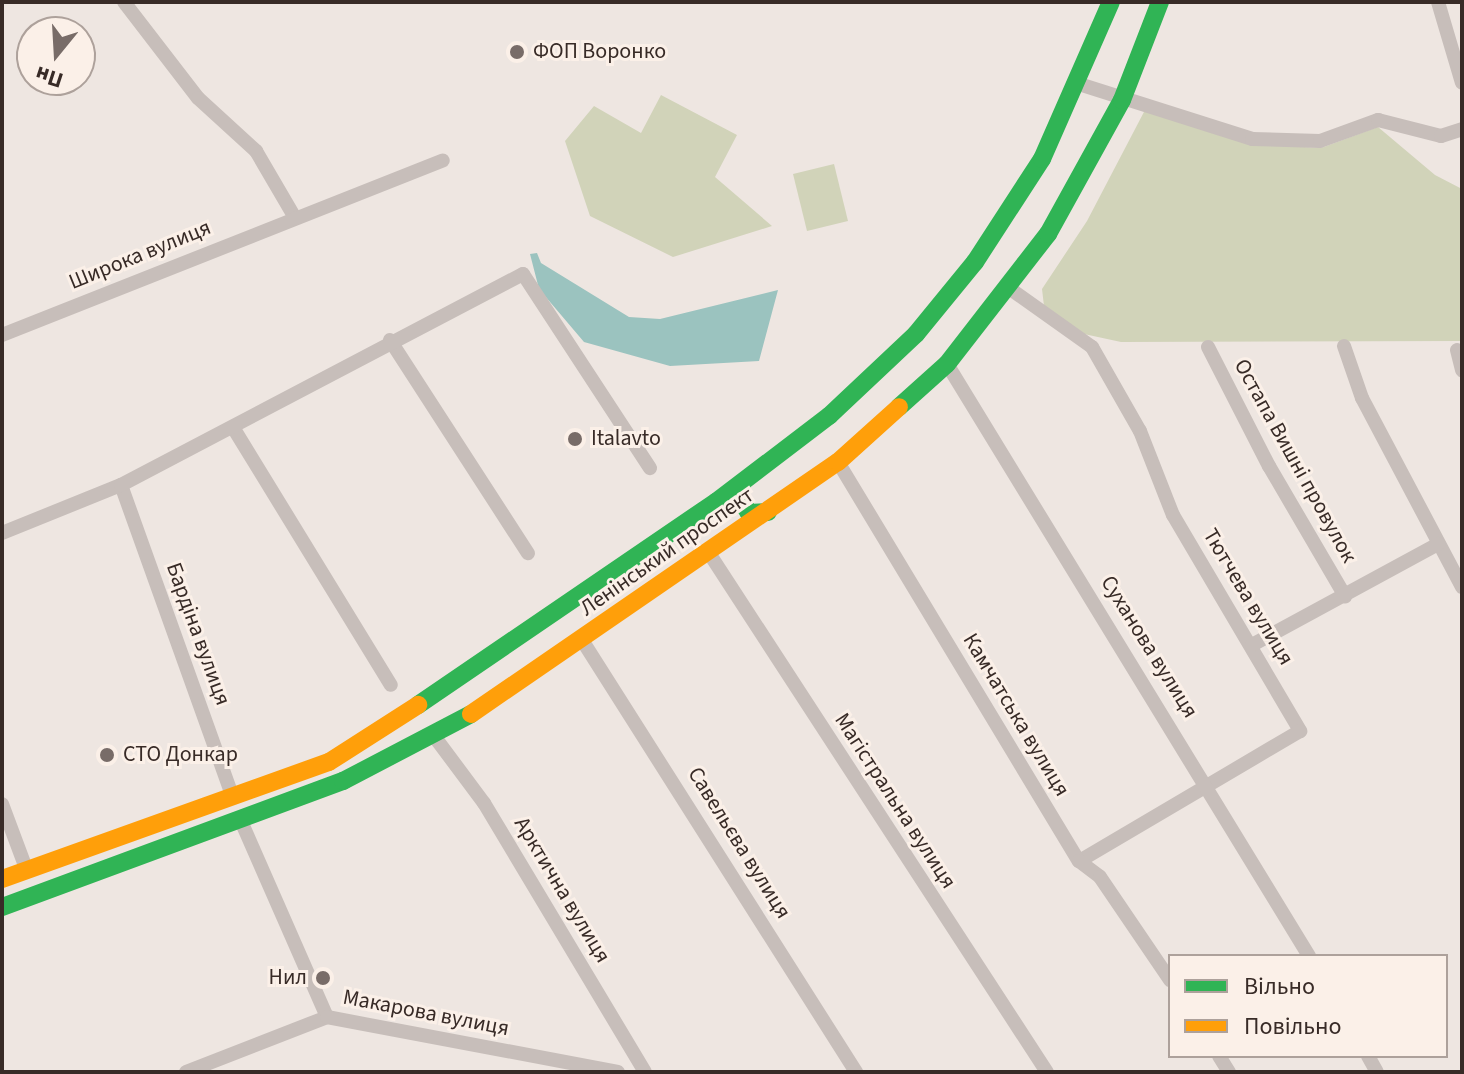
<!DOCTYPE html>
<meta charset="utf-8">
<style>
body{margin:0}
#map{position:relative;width:1464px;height:1074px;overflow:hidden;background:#eee6e1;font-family:"Source Sans 3",sans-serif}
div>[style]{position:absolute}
.green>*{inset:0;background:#d1d3b9}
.water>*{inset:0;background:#9bc3bf}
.street>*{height:14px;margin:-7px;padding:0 7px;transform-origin:7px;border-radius:7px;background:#c7beba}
.fast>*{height:18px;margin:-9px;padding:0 9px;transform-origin:9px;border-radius:9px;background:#30b455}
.slow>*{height:18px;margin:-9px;padding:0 9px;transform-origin:9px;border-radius:9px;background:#ff9f0a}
.dots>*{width:22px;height:22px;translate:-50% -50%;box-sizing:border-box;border:4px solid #fbf0e8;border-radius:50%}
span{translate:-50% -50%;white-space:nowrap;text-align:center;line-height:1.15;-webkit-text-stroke:6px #fbf0e8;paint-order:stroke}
.poi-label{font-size:22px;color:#382b27}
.left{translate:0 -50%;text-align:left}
.right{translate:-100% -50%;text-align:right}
.street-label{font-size:22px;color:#382b27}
.frame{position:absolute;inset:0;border:4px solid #382b27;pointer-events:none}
.legend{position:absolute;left:1168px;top:954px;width:280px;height:104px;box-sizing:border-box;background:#fbf0e8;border:2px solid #ada19b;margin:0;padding:10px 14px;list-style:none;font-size:24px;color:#382b27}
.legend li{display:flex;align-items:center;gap:16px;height:40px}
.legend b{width:40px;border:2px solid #ada19b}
.north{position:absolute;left:16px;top:16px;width:80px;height:80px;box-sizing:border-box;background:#fbf0e8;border:2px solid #ada19b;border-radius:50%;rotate:198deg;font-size:22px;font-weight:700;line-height:32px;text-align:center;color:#382b27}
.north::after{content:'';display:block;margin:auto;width:28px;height:36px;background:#786c68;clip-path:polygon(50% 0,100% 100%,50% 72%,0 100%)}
</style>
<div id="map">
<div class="green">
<div style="clip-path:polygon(661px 95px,737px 135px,715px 177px,772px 226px,673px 257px,590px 216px,565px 141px,594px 106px,641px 133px)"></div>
<div style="clip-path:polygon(1145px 110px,1253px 144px,1321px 148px,1378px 127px,1435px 175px,1462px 189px,1462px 341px,1121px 342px,1084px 334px,1044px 306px,1042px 289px,1087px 221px)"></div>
<div style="clip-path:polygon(834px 164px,848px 221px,807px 231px,793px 174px)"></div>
</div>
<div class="water">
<div style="clip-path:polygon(537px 253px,541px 263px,629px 317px,660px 319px,778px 290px,759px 361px,670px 366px,584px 342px,539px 289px,530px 254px)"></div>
</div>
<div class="street">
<div style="left:124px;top:2px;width:121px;rotate:52.4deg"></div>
<div style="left:198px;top:98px;width:79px;rotate:42.4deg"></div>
<div style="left:256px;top:151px;width:75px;rotate:59.7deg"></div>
<div style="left:1438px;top:2px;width:84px;rotate:73.5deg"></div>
<div style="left:1079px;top:84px;width:182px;rotate:17.6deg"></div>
<div style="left:1252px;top:139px;width:68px;rotate:1.7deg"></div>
<div style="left:1320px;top:141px;width:62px;rotate:-19.9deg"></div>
<div style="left:1378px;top:120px;width:65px;rotate:14.3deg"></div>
<div style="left:1441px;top:136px;width:22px;rotate:-18deg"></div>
<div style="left:1009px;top:288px;width:102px;rotate:35.4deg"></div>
<div style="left:1092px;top:347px;width:97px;rotate:60.3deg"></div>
<div style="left:1140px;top:431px;width:90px;rotate:68.6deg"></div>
<div style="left:1173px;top:515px;width:251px;rotate:59.5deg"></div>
<div style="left:1300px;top:731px;width:256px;rotate:149.5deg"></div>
<div style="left:2px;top:335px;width:474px;rotate:-21.6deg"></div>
<div style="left:390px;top:340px;width:254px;rotate:57.1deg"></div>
<div style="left:1344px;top:346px;width:55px;rotate:70.9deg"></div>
<div style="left:1362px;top:398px;width:214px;rotate:62.1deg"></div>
<div style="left:1208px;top:347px;width:134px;rotate:62.9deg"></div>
<div style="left:1269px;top:466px;width:151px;rotate:59.7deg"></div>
<div style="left:1457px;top:350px;width:21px;rotate:76deg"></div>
<div style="left:947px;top:364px;width:694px;rotate:58.55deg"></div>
<div style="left:234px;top:429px;width:300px;rotate:58.5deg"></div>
<div style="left:838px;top:462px;width:466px;rotate:58.9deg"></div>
<div style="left:1079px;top:861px;width:26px;rotate:37deg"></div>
<div style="left:1100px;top:877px;width:125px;rotate:55.8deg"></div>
<div style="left:121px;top:485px;width:331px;rotate:70.3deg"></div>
<div style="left:2px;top:533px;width:128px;rotate:-22deg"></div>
<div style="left:121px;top:485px;width:454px;rotate:-27.7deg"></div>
<div style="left:523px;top:274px;width:232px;rotate:56.8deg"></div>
<div style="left:709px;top:553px;width:619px;rotate:56.93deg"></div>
<div style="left:582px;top:640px;width:512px;rotate:57.61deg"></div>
<div style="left:1252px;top:645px;width:212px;rotate:-28.5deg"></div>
<div style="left:434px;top:736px;width:84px;rotate:53.3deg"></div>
<div style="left:484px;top:803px;width:313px;rotate:59.1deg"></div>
<div style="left:2px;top:804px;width:72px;rotate:69.5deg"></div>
<div style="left:241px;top:821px;width:214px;rotate:66.3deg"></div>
<div style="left:1219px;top:1056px;width:19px;rotate:58deg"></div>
<div style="left:1368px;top:1056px;width:18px;rotate:61deg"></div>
<div style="left:186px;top:1072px;width:151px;rotate:-21.3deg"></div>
<div style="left:327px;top:1017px;width:296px;rotate:10.7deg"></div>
</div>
<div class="fast">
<div style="left:899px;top:407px;width:64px;rotate:-41.9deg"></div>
<div style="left:947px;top:364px;width:165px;rotate:-52.2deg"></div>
<div style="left:1048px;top:234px;width:153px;rotate:-61.1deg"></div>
<div style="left:1122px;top:100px;width:105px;rotate:-68.8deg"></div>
<div style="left:742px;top:483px;width:14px;rotate:102deg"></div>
<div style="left:739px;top:497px;width:19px;rotate:58deg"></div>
<div style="left:749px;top:513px;width:19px;rotate:-3deg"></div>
<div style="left:418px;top:705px;width:361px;rotate:-34.3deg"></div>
<div style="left:716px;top:502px;width:142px;rotate:-37.3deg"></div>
<div style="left:829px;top:416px;width:120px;rotate:-43.3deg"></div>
<div style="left:916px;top:334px;width:93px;rotate:-50.7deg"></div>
<div style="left:975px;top:262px;width:123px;rotate:-57deg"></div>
<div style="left:1042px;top:159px;width:171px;rotate:-66.3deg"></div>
<div style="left:2px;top:907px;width:364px;rotate:-20.3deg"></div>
<div style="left:343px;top:781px;width:144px;rotate:-27.6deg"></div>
</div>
<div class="slow">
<div style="left:471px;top:714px;width:445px;rotate:-34.5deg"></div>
<div style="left:838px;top:462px;width:82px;rotate:-42deg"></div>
<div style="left:2px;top:879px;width:347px;rotate:-19.7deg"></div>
<div style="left:329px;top:762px;width:106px;rotate:-32.6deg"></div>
</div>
<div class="dots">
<div style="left:517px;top:52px;background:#786c68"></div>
<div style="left:575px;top:439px;background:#786c68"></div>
<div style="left:107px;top:755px;background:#786c68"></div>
<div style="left:323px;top:978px;background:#786c68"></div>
</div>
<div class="poi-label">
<span class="left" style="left:533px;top:52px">ФОП Воронко</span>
<span class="left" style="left:591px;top:439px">Italavto</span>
<span class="left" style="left:123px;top:755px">СТО Донкар</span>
<span class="right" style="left:307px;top:978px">Нил</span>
</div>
<div class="street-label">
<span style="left:140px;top:255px;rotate:-22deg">Широка вулиця</span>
<span style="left:1295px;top:461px;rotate:61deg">Остапа Вишні провулок</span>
<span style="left:667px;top:552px;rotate:-35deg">Ленінський проспект</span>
<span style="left:1248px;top:597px;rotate:59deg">Тютчева вулиця</span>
<span style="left:198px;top:634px;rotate:70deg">Бардіна вулиця</span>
<span style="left:1149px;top:647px;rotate:58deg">Суханова вулиця</span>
<span style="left:1016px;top:715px;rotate:59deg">Камчатська вулиця</span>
<span style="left:895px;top:801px;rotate:57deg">Магістральна вулиця</span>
<span style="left:739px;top:843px;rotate:58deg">Савельєва вулиця</span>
<span style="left:562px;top:890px;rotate:59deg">Арктична вулиця</span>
<span style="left:426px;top:1013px;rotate:11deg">Макарова вулиця</span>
</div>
<div class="frame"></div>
<ul class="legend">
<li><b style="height:10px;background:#30b455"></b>Вільно</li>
<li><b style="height:10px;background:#ff9f0a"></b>Повільно</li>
</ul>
<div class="north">Пн</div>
</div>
